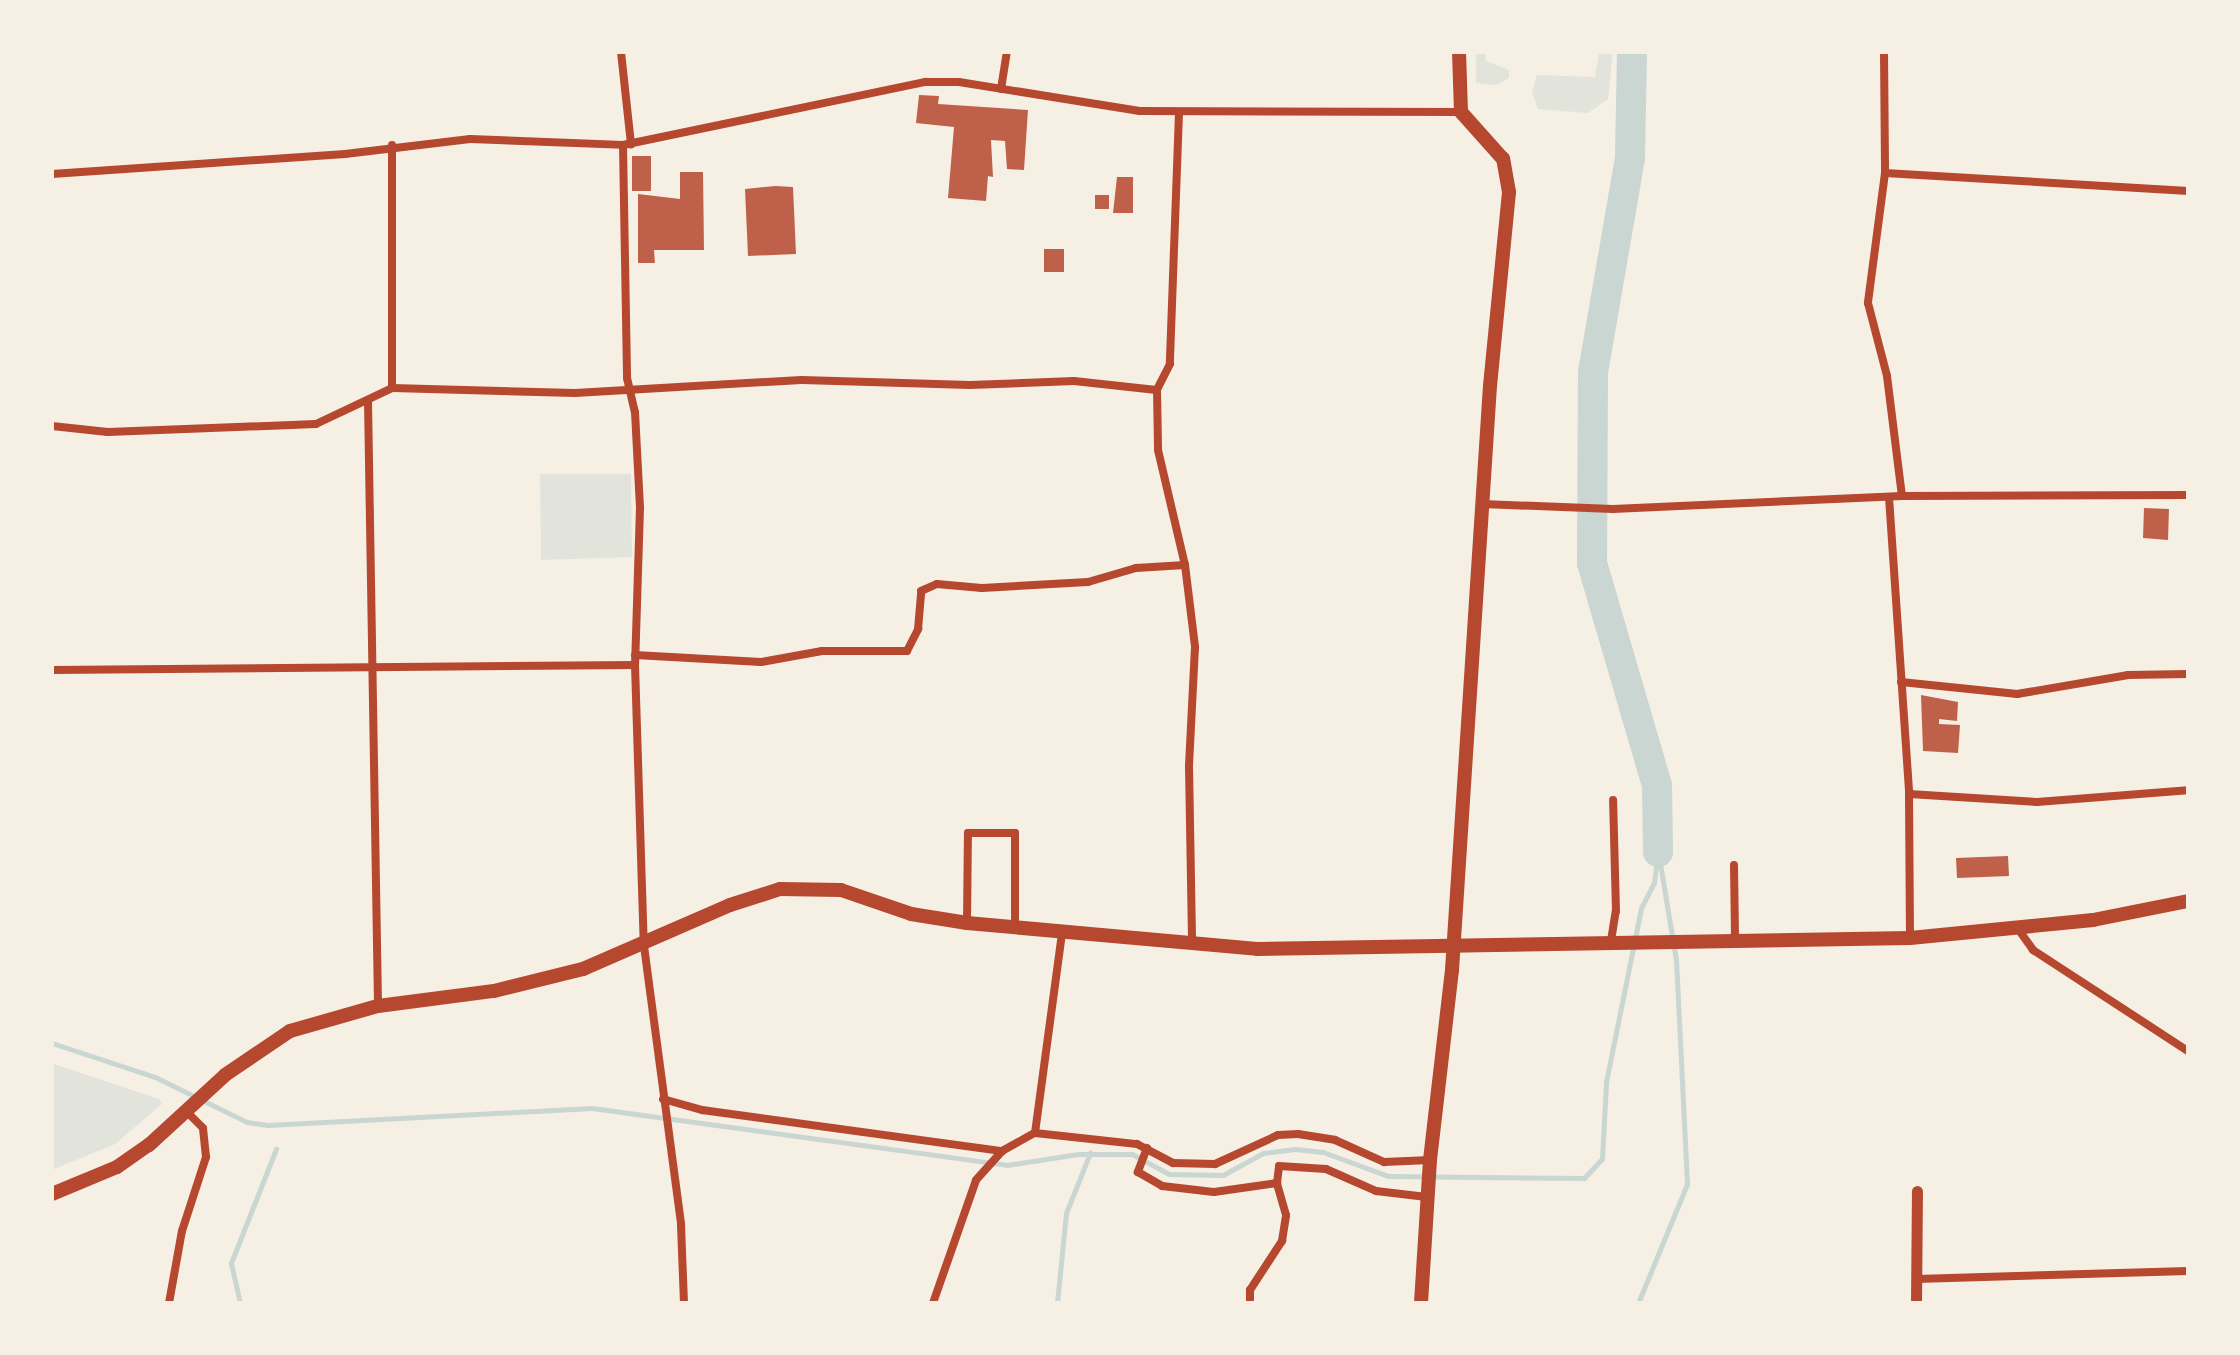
<!DOCTYPE html>
<style>
body{margin:0}
#map{position:relative;width:2240px;height:1355px;overflow:hidden;background:#f6efe4;font-family:"Nunito Sans",sans-serif}
div>[style]{position:absolute}
.green>*{inset:0;background:#e2e4dc}
.stream>*{height:5px;margin:-2.5px;padding:0 2.5px;transform-origin:2.5px;border-radius:2.5px;background:#c9d6d2}
.river>*{height:30px;margin:-15px;padding:0 15px;transform-origin:15px;border-radius:15px;background:#c9d6d2}
.building>*{inset:0;background:#bf614a}
.minor>*{height:8px;margin:-4px;padding:0 4px;transform-origin:4px;border-radius:4px;background:#b5482f}
.tertiary>*{height:11px;margin:-5.5px;padding:0 5.5px;transform-origin:5.5px;border-radius:5.5px;background:#b5482f}
.secondary>*{height:14px;margin:-7px;padding:0 7px;transform-origin:7px;border-radius:7px;background:#b5482f}
.primary>*{height:14px;margin:-7px;padding:0 7px;transform-origin:7px;border-radius:7px;background:#b5482f}
span{translate:-50% -50%;white-space:nowrap;text-align:center;line-height:1.15;-webkit-text-stroke:6px #f6efe4;paint-order:stroke}
.frame{position:absolute;inset:0;border:54px solid #f6efe4;pointer-events:none}
</style>
<div id="map">
<div class="green">
<div style="clip-path:polygon(1476px 52px,1485px 52px,1486px 61px,1509px 70px,1509px 78px,1497px 85px,1476px 83px)"></div>
<div style="clip-path:polygon(1599px 52px,1613px 52px,1608px 99px,1588px 113px,1538px 109px,1532px 92px,1537px 75px,1595px 77px)"></div>
<div style="clip-path:polygon(540px 474px,631px 474px,632px 557px,541px 560px)"></div>
<div style="clip-path:polygon(54px 1064px,159px 1099px,162px 1104px,115px 1144px,52px 1170px)"></div>
</div>
<div class="stream">
<div style="left:52px;top:1043px;width:108px;rotate:18.3deg"></div>
<div style="left:155px;top:1077px;width:102px;rotate:26.1deg"></div>
<div style="left:247px;top:1122px;width:21px;rotate:8deg"></div>
<div style="left:268px;top:1125px;width:324px;rotate:-3deg"></div>
<div style="left:592px;top:1108px;width:419px;rotate:7.8deg"></div>
<div style="left:1007px;top:1165px;width:72px;rotate:-8.8deg"></div>
<div style="left:1078px;top:1154px;width:54px"></div>
<div style="left:1132px;top:1154px;width:42px;rotate:28.4deg"></div>
<div style="left:1169px;top:1174px;width:54px;rotate:1.1deg"></div>
<div style="left:1223px;top:1175px;width:46px;rotate:-28.8deg"></div>
<div style="left:1263px;top:1153px;width:32px;rotate:-7deg"></div>
<div style="left:1295px;top:1149px;width:28px;rotate:6deg"></div>
<div style="left:1323px;top:1152px;width:69px;rotate:20.3deg"></div>
<div style="left:1388px;top:1176px;width:196px;rotate:0.6deg"></div>
<div style="left:1584px;top:1178px;width:26px;rotate:-47deg"></div>
<div style="left:1602px;top:1159px;width:77px;rotate:-87deg"></div>
<div style="left:1606px;top:1082px;width:177px;rotate:-78.6deg"></div>
<div style="left:1641px;top:908px;width:28px;rotate:-63deg"></div>
<div style="left:1654px;top:883px;width:31px;rotate:-83deg"></div>
<div style="left:240px;top:1303px;width:41px;rotate:-102.7deg"></div>
<div style="left:231px;top:1263px;width:123px;rotate:-68.5deg"></div>
<div style="left:1057px;top:1303px;width:90px;rotate:-84.3deg"></div>
<div style="left:1066px;top:1213px;width:65px;rotate:-68.2deg"></div>
<div style="left:1638px;top:1303px;width:129px;rotate:-67.6deg"></div>
<div style="left:1687px;top:1184px;width:224px;rotate:-92.8deg"></div>
<div style="left:1676px;top:960px;width:104px;rotate:-99.4deg"></div>
</div>
<div class="river">
<div style="left:1632px;top:52px;width:106px;rotate:91.1deg"></div>
<div style="left:1630px;top:158px;width:218px;rotate:99.8deg"></div>
<div style="left:1593px;top:373px;width:190px;rotate:90.3deg"></div>
<div style="left:1592px;top:563px;width:231px;rotate:73.7deg"></div>
<div style="left:1657px;top:785px;width:67px;rotate:89.1deg"></div>
</div>
<div class="building">
<div style="clip-path:polygon(919px 95px,939px 96px,938px 104px,1028px 110px,1024px 170px,1007px 169px,1005px 141px,991px 140px,993px 177px,988px 176px,986px 201px,948px 198px,954px 127px,916px 123px)"></div>
<div style="clip-path:polygon(632px 156px,651px 156px,651px 191px,632px 191px)"></div>
<div style="clip-path:polygon(680px 172px,703px 172px,704px 250px,654px 250px,655px 263px,638px 263px,638px 194px,680px 199px)"></div>
<div style="clip-path:polygon(1117px 177px,1133px 177px,1133px 213px,1113px 213px)"></div>
<div style="clip-path:polygon(775px 186px,793px 187px,796px 254px,748px 256px,745px 189px)"></div>
<div style="clip-path:polygon(1095px 195px,1109px 195px,1109px 209px,1095px 209px)"></div>
<div style="clip-path:polygon(1044px 249px,1064px 249px,1064px 272px,1044px 272px)"></div>
<div style="clip-path:polygon(2144px 508px,2169px 509px,2168px 540px,2143px 538px)"></div>
<div style="clip-path:polygon(1921px 695px,1958px 702px,1957px 721px,1939px 719px,1939px 724px,1960px 725px,1958px 753px,1923px 751px)"></div>
<div style="clip-path:polygon(2008px 856px,2009px 876px,1957px 878px,1956px 858px)"></div>
</div>
<div class="minor">
<div style="left:621px;top:52px;width:93px;rotate:83.8deg"></div>
<div style="left:1884px;top:52px;width:121px;rotate:89.5deg"></div>
<div style="left:1885px;top:173px;width:131px;rotate:97.5deg"></div>
<div style="left:1868px;top:303px;width:75px;rotate:75.4deg"></div>
<div style="left:1887px;top:376px;width:121px;rotate:82.9deg"></div>
<div style="left:1001px;top:89px;width:37px;rotate:-81deg"></div>
<div style="left:1179px;top:113px;width:251px;rotate:92.1deg"></div>
<div style="left:1170px;top:364px;width:29px;rotate:117deg"></div>
<div style="left:1157px;top:390px;width:60px;rotate:89deg"></div>
<div style="left:1158px;top:450px;width:118px;rotate:76.8deg"></div>
<div style="left:1185px;top:565px;width:83px;rotate:83deg"></div>
<div style="left:1195px;top:647px;width:119px;rotate:92.9deg"></div>
<div style="left:1189px;top:766px;width:178px;rotate:89deg"></div>
<div style="left:392px;top:145px;width:243px;rotate:90deg"></div>
<div style="left:623px;top:145px;width:233px;rotate:89deg"></div>
<div style="left:627px;top:378px;width:35px;rotate:77deg"></div>
<div style="left:635px;top:412px;width:96px;rotate:87deg"></div>
<div style="left:640px;top:508px;width:157px;rotate:91.8deg"></div>
<div style="left:635px;top:665px;width:281px;rotate:88.2deg"></div>
<div style="left:644px;top:946px;width:281px;rotate:82.4deg"></div>
<div style="left:681px;top:1225px;width:78px;rotate:87.8deg"></div>
<div style="left:1885px;top:173px;width:304px;rotate:3.4deg"></div>
<div style="left:52px;top:174px;width:294px;rotate:-3.9deg"></div>
<div style="left:345px;top:154px;width:126px;rotate:-6.8deg"></div>
<div style="left:470px;top:139px;width:153px;rotate:2.2deg"></div>
<div style="left:623px;top:145px;width:309px;rotate:-11.8deg"></div>
<div style="left:925px;top:82px;width:34px"></div>
<div style="left:959px;top:82px;width:183px;rotate:9.1deg"></div>
<div style="left:1140px;top:111px;width:321px;rotate:0.2deg"></div>
<div style="left:368px;top:401px;width:605px;rotate:89.05deg"></div>
<div style="left:52px;top:426px;width:56px;rotate:6.1deg"></div>
<div style="left:108px;top:432px;width:208px;rotate:-2.2deg"></div>
<div style="left:316px;top:424px;width:84px;rotate:-25.3deg"></div>
<div style="left:392px;top:388px;width:183px;rotate:1.6deg"></div>
<div style="left:575px;top:393px;width:227px;rotate:-3.3deg"></div>
<div style="left:802px;top:380px;width:168px;rotate:1.7deg"></div>
<div style="left:970px;top:385px;width:104px;rotate:-2.2deg"></div>
<div style="left:1074px;top:381px;width:83px;rotate:6.2deg"></div>
<div style="left:1889px;top:497px;width:298px;rotate:86.1deg"></div>
<div style="left:1909px;top:794px;width:144px;rotate:89.6deg"></div>
<div style="left:1482px;top:504px;width:131px;rotate:2.2deg"></div>
<div style="left:1613px;top:509px;width:289px;rotate:-2.6deg"></div>
<div style="left:1902px;top:496px;width:286px;rotate:-0.2deg"></div>
<div style="left:635px;top:655px;width:126px;rotate:3.2deg"></div>
<div style="left:761px;top:662px;width:62px;rotate:-10.2deg"></div>
<div style="left:822px;top:651px;width:85px"></div>
<div style="left:907px;top:651px;width:25px;rotate:-63deg"></div>
<div style="left:918px;top:629px;width:38px;rotate:-85deg"></div>
<div style="left:921px;top:591px;width:17px;rotate:-24deg"></div>
<div style="left:937px;top:584px;width:45px;rotate:5.1deg"></div>
<div style="left:982px;top:588px;width:106px;rotate:-3.2deg"></div>
<div style="left:1088px;top:582px;width:50px;rotate:-16.3deg"></div>
<div style="left:1136px;top:568px;width:49px;rotate:-3.5deg"></div>
<div style="left:52px;top:670px;width:583px;rotate:-0.49deg"></div>
<div style="left:1901px;top:682px;width:117px;rotate:5.9deg"></div>
<div style="left:2017px;top:694px;width:113px;rotate:-9.7deg"></div>
<div style="left:2128px;top:675px;width:60px;rotate:-1deg"></div>
<div style="left:1909px;top:794px;width:128px;rotate:3.6deg"></div>
<div style="left:2037px;top:802px;width:151px;rotate:-4.5deg"></div>
<div style="left:1734px;top:865px;width:75px;rotate:89.2deg"></div>
<div style="left:967px;top:923px;width:90px;rotate:-89.4deg"></div>
<div style="left:968px;top:833px;width:47px"></div>
<div style="left:1015px;top:833px;width:95px;rotate:90deg"></div>
<div style="left:2018px;top:929px;width:26px;rotate:54deg"></div>
<div style="left:2033px;top:950px;width:185px;rotate:33.1deg"></div>
<div style="left:1611px;top:941px;width:30px;rotate:-81deg"></div>
<div style="left:1616px;top:911px;width:111px;rotate:-91.5deg"></div>
<div style="left:663px;top:1099px;width:41px;rotate:15.8deg"></div>
<div style="left:702px;top:1110px;width:303px;rotate:7.8deg"></div>
<div style="left:1035px;top:1133px;width:103px;rotate:6.2deg"></div>
<div style="left:1137px;top:1144px;width:41px;rotate:27.8deg"></div>
<div style="left:1173px;top:1163px;width:42px;rotate:1.4deg"></div>
<div style="left:1215px;top:1164px;width:69px;rotate:-24.7deg"></div>
<div style="left:1278px;top:1135px;width:20px;rotate:-3deg"></div>
<div style="left:1298px;top:1134px;width:37px;rotate:9deg"></div>
<div style="left:1335px;top:1140px;width:54px;rotate:24.2deg"></div>
<div style="left:1384px;top:1162px;width:46px;rotate:-2.5deg"></div>
<div style="left:1147px;top:1148px;width:26px;rotate:111deg"></div>
<div style="left:1138px;top:1172px;width:28px;rotate:30deg"></div>
<div style="left:1162px;top:1186px;width:52px;rotate:6.6deg"></div>
<div style="left:1214px;top:1192px;width:64px;rotate:-8.1deg"></div>
<div style="left:1916px;top:1279px;width:272px;rotate:-1.7deg"></div>
<div style="left:169px;top:1303px;width:73px;rotate:-79.8deg"></div>
<div style="left:182px;top:1231px;width:78px;rotate:-72deg"></div>
<div style="left:206px;top:1157px;width:29px;rotate:-96deg"></div>
<div style="left:203px;top:1128px;width:24px;rotate:-135deg"></div>
<div style="left:933px;top:1303px;width:130px;rotate:-70.7deg"></div>
<div style="left:976px;top:1180px;width:39px;rotate:-48deg"></div>
<div style="left:1002px;top:1151px;width:38px;rotate:-29deg"></div>
<div style="left:1035px;top:1133px;width:201px;rotate:-82.3deg"></div>
<div style="left:1250px;top:1303px;width:13px;rotate:-90deg"></div>
<div style="left:1250px;top:1290px;width:59px;rotate:-56.9deg"></div>
<div style="left:1282px;top:1241px;width:26px;rotate:-81deg"></div>
<div style="left:1286px;top:1215px;width:33px;rotate:-106deg"></div>
<div style="left:1277px;top:1183px;width:17px;rotate:-83deg"></div>
<div style="left:1279px;top:1166px;width:47px;rotate:3.7deg"></div>
<div style="left:1326px;top:1169px;width:55px;rotate:23.7deg"></div>
<div style="left:1376px;top:1191px;width:51px;rotate:6.7deg"></div>
</div>
<div class="tertiary">
<div style="left:1916px;top:1303px;width:112px;rotate:-89.5deg"></div>
</div>
<div class="secondary">
<div style="left:52px;top:1194px;width:70px;rotate:-22.6deg"></div>
<div style="left:117px;top:1167px;width:39px;rotate:-35deg"></div>
<div style="left:149px;top:1145px;width:103px;rotate:-42.6deg"></div>
<div style="left:225px;top:1075px;width:78px;rotate:-34.1deg"></div>
<div style="left:290px;top:1031px;width:91px;rotate:-15.9deg"></div>
<div style="left:378px;top:1006px;width:117px;rotate:-7.4deg"></div>
<div style="left:494px;top:991px;width:92px;rotate:-13.9deg"></div>
<div style="left:583px;top:969px;width:160px;rotate:-23.5deg"></div>
<div style="left:730px;top:905px;width:52px;rotate:-17.7deg"></div>
<div style="left:780px;top:889px;width:61px;rotate:0.9deg"></div>
<div style="left:841px;top:890px;width:74px;rotate:18.9deg"></div>
<div style="left:911px;top:914px;width:57px;rotate:9.1deg"></div>
<div style="left:967px;top:923px;width:291px;rotate:5.1deg"></div>
<div style="left:1257px;top:949px;width:653px;rotate:-0.97deg"></div>
<div style="left:1910px;top:938px;width:184px;rotate:-5.6deg"></div>
<div style="left:2093px;top:920px;width:97px;rotate:-11.3deg"></div>
</div>
<div class="primary">
<div style="left:1421px;top:1303px;width:143px;rotate:-86.4deg"></div>
<div style="left:1430px;top:1160px;width:191px;rotate:-83.4deg"></div>
<div style="left:1452px;top:970px;width:585px;rotate:-86.28deg"></div>
<div style="left:1490px;top:386px;width:195px;rotate:-84.4deg"></div>
<div style="left:1509px;top:192px;width:34px;rotate:-100deg"></div>
<div style="left:1503px;top:159px;width:63px;rotate:-131.8deg"></div>
<div style="left:1461px;top:112px;width:60px;rotate:-91.9deg"></div>
</div>
<div class="frame"></div>
</div>
